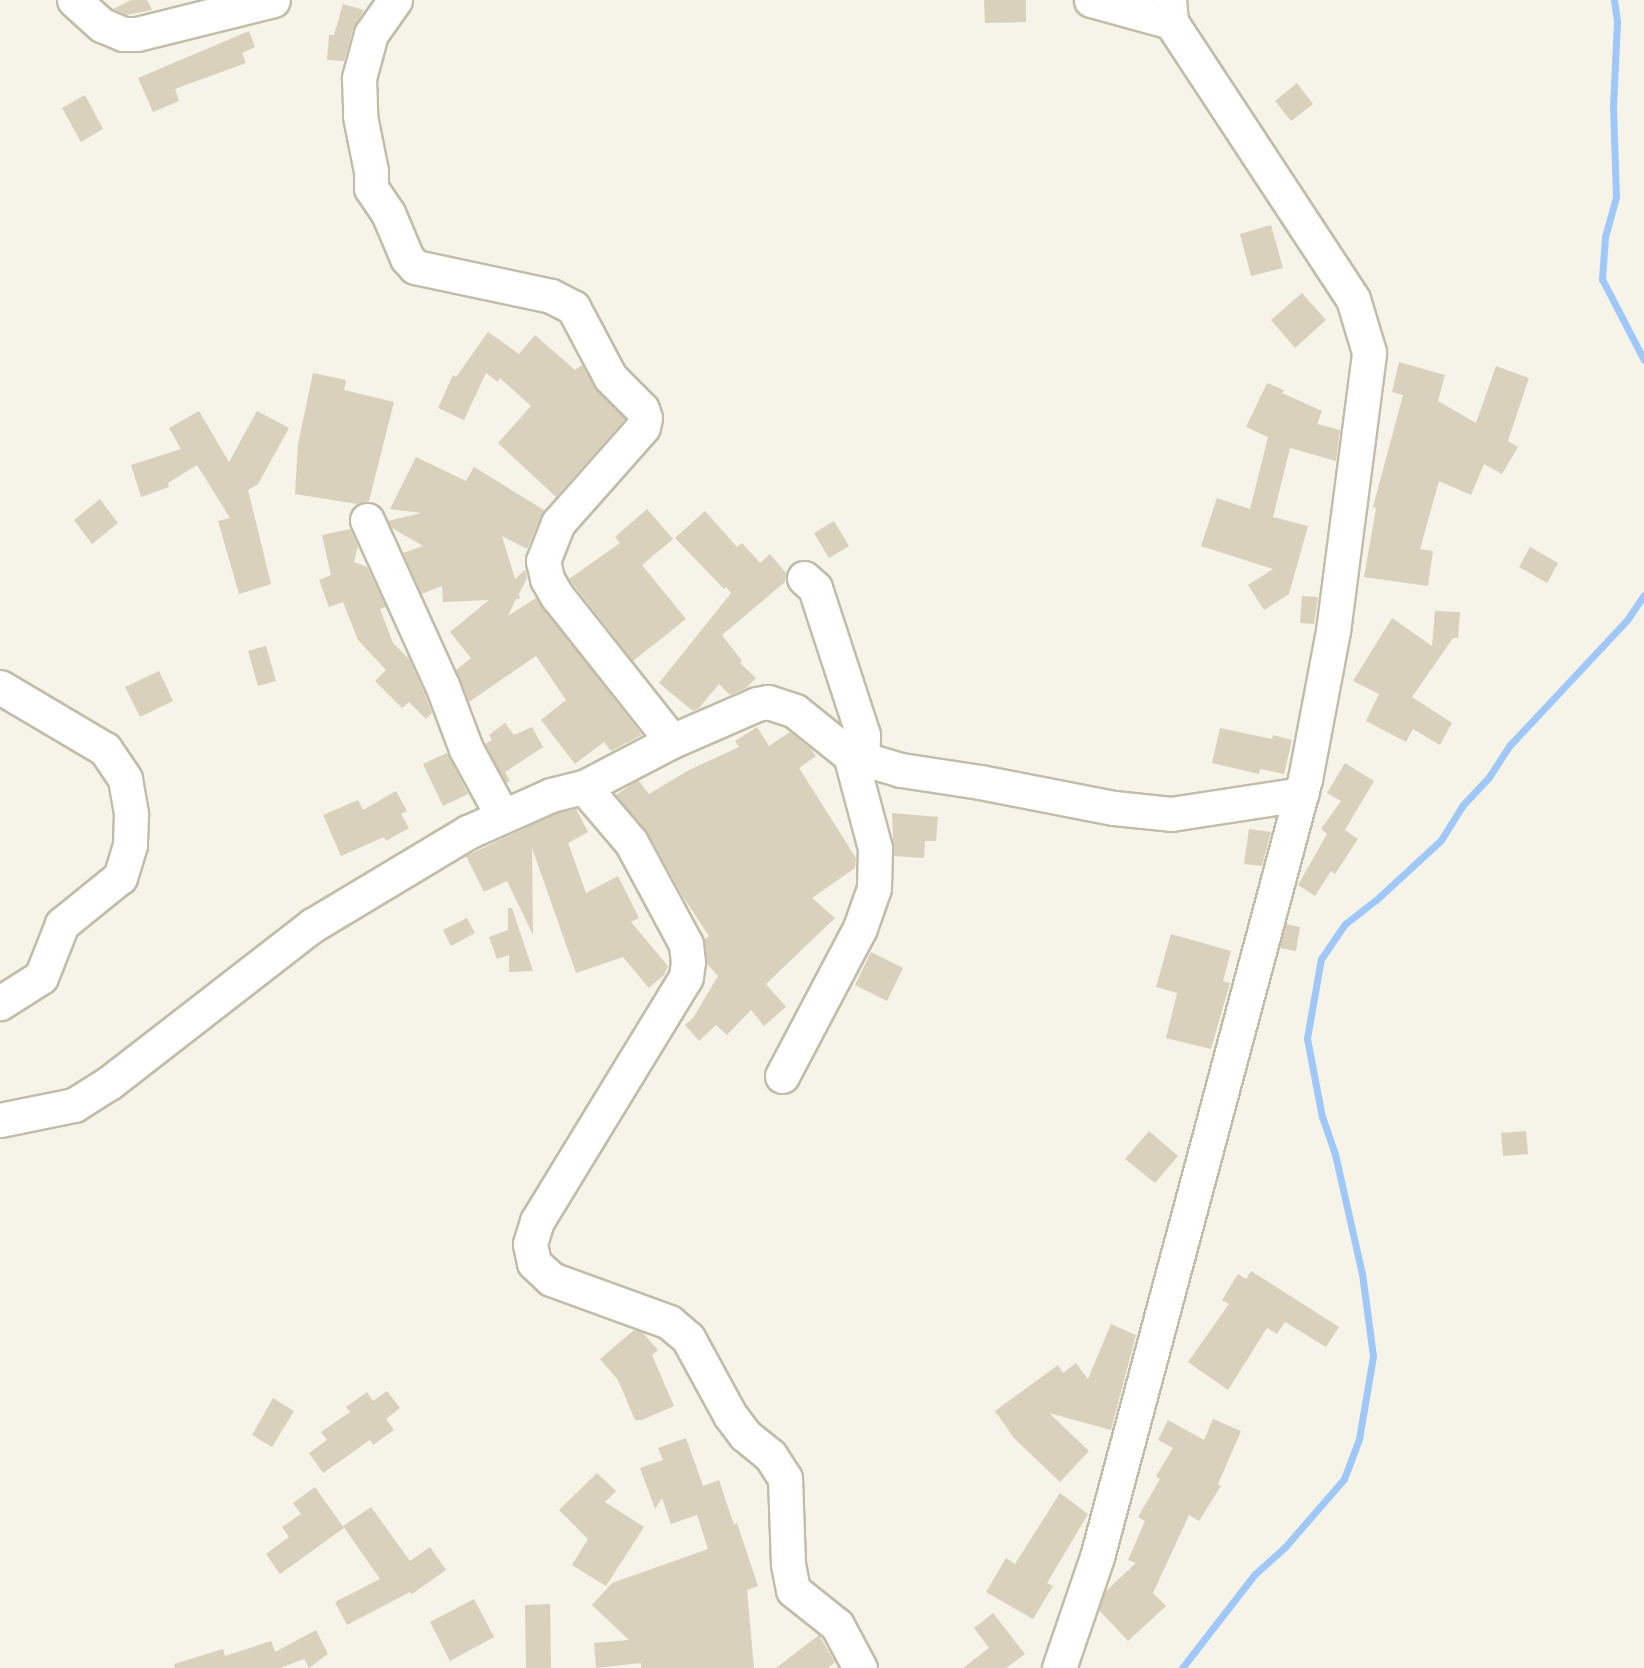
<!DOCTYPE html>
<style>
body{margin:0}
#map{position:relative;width:1644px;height:1668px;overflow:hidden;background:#f6f3e8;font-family:"PT Sans Narrow",sans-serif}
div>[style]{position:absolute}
.stream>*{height:7px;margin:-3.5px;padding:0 3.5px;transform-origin:3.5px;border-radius:3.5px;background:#9fc8f8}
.building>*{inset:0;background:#d9d1bc}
.roads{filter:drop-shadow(2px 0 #c2bda9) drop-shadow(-2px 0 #c2bda9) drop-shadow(0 2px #c2bda9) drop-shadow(0 -2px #c2bda9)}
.minor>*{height:33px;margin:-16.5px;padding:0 16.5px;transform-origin:16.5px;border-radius:16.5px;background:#fff}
span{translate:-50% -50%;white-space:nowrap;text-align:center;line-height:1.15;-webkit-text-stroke:5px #fff;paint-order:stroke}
</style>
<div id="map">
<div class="stream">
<div style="left:1614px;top:0;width:22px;rotate:82deg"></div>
<div style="left:1617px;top:22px;width:85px;rotate:92.7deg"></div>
<div style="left:1613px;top:107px;width:90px;rotate:88.1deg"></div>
<div style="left:1616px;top:197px;width:41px;rotate:105.4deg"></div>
<div style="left:1605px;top:237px;width:42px;rotate:94.1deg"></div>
<div style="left:1602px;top:279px;width:91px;rotate:62.6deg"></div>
<div style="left:1182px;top:1668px;width:119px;rotate:-52.2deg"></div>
<div style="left:1255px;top:1574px;width:40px;rotate:-42deg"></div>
<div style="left:1285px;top:1547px;width:90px;rotate:-49.1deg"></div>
<div style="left:1344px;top:1479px;width:43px;rotate:-69.4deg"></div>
<div style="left:1359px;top:1439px;width:84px;rotate:-80.4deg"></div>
<div style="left:1373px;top:1356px;width:83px;rotate:-97.6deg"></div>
<div style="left:1362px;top:1274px;width:123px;rotate:-102.7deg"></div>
<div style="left:1335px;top:1154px;width:39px;rotate:-109deg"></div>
<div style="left:1322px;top:1117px;width:80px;rotate:-100.8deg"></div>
<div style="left:1307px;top:1038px;width:80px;rotate:-80deg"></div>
<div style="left:1321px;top:959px;width:42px;rotate:-55.6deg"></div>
<div style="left:1345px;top:924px;width:39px;rotate:-38deg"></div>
<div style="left:1376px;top:900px;width:88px;rotate:-42.7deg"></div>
<div style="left:1441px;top:840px;width:40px;rotate:-58deg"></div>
<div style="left:1462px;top:806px;width:40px;rotate:-47deg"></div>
<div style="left:1489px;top:777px;width:38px;rotate:-57deg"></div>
<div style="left:1510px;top:745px;width:171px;rotate:-46.9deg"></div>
<div style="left:1627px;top:620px;width:30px;rotate:-56deg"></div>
</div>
<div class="building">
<div style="clip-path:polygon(131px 0,147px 0,152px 10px,127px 15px,113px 9px)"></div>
<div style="clip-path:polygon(984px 0,1026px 0,1026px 22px,985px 23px)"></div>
<div style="clip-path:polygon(343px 4px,364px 10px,353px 29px,344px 61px,327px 60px,329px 35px,334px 35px)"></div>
<div style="clip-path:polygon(249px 31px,255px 47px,242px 53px,246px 63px,175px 89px,179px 101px,153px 112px,138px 78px)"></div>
<div style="clip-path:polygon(1297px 83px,1313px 104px,1291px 121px,1275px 101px)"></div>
<div style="clip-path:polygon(85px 95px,103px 129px,81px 142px,62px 108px)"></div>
<div style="clip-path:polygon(1271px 225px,1283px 268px,1251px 276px,1240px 234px)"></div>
<div style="clip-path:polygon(1302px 293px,1326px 320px,1295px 348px,1271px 320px)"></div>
<div style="clip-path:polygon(488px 332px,519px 354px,535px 335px,575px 370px,582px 365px,596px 390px,625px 419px,556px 497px,498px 443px,531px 406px,500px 378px,498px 382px,486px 373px,464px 420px,438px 408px,453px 375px,456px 377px)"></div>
<div style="clip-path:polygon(1399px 362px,1445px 375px,1438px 401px,1476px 423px,1496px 366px,1529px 378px,1508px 441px,1518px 447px,1502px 474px,1484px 464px,1471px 495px,1439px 481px,1420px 549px,1433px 551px,1428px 586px,1364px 577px,1376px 508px,1373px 507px,1403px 395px,1392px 392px)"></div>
<div style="clip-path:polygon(313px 373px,346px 380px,344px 390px,394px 402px,369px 501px,357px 504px,295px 494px,298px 444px)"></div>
<div style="clip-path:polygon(1267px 383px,1284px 390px,1282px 393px,1322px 411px,1317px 424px,1340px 430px,1336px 461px,1290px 448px,1273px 517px,1308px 526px,1289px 594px,1264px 610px,1248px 585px,1273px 569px,1201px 546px,1217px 498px,1250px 509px,1268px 437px,1246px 427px)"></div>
<div style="clip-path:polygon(199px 411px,229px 462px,257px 411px,289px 428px,258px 484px,248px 490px,271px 584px,239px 594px,218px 521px,230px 518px,197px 465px,168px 483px,169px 487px,141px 497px,131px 465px,181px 449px,169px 428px)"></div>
<div style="clip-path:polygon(416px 457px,466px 481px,474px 467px,544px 510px,527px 549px,502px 536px,515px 579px,525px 570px,527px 578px,519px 594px,520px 599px,516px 599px,508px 616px,536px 598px,642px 735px,611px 751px,604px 742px,575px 764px,541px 720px,566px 700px,536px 656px,469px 702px,456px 670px,471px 658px,450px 632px,489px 600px,443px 602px,442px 586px,422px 594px,403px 553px,423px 546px,392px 528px,388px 521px,421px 513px,390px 509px)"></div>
<div style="clip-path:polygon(100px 499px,118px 523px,92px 544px,74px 520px)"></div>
<div style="clip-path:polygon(647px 509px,673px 539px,642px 565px,686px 619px,633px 661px,569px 579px,620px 543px,615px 537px)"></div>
<div style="clip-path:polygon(705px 511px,737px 547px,742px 543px,760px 563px,770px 554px,786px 573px,785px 582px,722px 635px,742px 661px,740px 663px,756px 678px,746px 688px,730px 695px,719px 684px,699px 708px,693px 711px,659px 683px,731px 593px,726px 587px,724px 589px,675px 538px)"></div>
<div style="clip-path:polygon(834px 521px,849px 546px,829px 558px,814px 533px)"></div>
<div style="clip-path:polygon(350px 529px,358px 546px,354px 562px,367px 567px,386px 607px,380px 609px,393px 643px,409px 659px,424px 692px,432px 713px,426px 719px,409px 702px,402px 708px,375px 681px,386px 670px,358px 640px,343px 602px,329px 607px,319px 580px,331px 575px,322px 535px)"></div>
<div style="clip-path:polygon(1530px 547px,1558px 563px,1547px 583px,1519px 567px)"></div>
<div style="clip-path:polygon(1302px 596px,1318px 597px,1314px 624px,1300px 623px)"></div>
<div style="clip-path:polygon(1435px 611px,1460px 612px,1458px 638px,1453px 638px,1412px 697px,1452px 723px,1440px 745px,1413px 729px,1406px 742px,1366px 721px,1379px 694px,1353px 681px,1392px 618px,1432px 646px)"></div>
<div style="clip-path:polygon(266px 646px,276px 681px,258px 686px,248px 651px)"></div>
<div style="clip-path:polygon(159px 671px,173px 701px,140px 717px,125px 687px)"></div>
<div style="clip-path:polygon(505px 723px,514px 735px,532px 727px,543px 747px,505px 772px,510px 781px,506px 783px,485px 744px,492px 740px,489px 735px)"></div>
<div style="clip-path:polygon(757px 727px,769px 746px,790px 732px,811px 749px,816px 756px,799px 768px,856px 858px,855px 868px,812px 898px,835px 918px,766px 984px,786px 1007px,764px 1026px,751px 1010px,727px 1035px,716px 1025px,699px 1041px,685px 1025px,693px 1018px,718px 976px,707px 964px,704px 940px,709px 936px,683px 897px,648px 833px,616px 795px,638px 780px,649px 794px,689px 770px,739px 747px,735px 741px)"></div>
<div style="clip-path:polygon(1220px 728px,1272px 739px,1273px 735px,1292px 740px,1284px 774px,1260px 769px,1259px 774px,1212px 763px)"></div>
<div style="clip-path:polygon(447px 753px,468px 794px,443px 806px,423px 764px)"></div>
<div style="clip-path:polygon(1345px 763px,1374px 781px,1345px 830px,1358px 839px,1335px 874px,1331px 871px,1315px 896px,1298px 885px,1327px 834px,1321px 829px,1341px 801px,1327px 793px)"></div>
<div style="clip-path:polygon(396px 791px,407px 811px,401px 814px,409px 828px,386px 841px,384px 837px,341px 856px,323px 815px,358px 800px,363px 810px)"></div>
<div style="clip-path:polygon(576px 809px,588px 832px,568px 843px,586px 893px,618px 876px,639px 918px,631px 922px,668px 966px,664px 975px,649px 988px,623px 957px,576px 973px,532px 848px,533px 935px,507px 881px,484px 892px,466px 856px,557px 813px)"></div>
<div style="clip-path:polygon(892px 813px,938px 817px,936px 841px,925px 841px,924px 858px,894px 856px)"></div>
<div style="clip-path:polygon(1249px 829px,1271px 832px,1262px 866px,1244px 864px)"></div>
<div style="clip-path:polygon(508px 908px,512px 908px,533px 971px,509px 972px,509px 955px,497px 959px,489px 937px,508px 930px)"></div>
<div style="clip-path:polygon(467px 918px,475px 933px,451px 946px,443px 930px)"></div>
<div style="clip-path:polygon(1286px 924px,1300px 927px,1296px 951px,1280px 948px)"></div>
<div style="clip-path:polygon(1171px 934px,1231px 951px,1223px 981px,1230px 983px,1211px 1049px,1166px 1038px,1177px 993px,1156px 987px)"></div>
<div style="clip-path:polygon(871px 952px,903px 968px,887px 1001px,855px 985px)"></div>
<div style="clip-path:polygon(1149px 1131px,1178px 1156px,1155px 1183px,1125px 1159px)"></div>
<div style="clip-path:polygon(1526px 1131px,1528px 1154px,1503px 1156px,1501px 1133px)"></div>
<div style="clip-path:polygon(1251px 1271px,1339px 1327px,1326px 1347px,1285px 1322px,1277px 1334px,1267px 1328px,1228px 1390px,1188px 1362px,1229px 1304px,1222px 1300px,1238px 1274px,1246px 1279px)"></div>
<div style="clip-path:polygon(1111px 1324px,1136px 1335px,1111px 1430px,1049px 1413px,1089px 1451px,1060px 1482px,1014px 1438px,995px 1411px,1058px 1365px,1063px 1373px,1076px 1363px,1088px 1379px)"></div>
<div style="clip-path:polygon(634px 1330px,643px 1333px,658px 1350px,652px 1355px,674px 1406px,642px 1420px,635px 1420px,618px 1380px,600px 1359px)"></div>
<div style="clip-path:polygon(387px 1391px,400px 1408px,386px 1419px,394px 1430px,373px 1445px,370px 1440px,323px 1473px,309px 1453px,327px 1440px,321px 1432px,350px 1412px,346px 1407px,367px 1392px,373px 1401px)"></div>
<div style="clip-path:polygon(273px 1398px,294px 1411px,272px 1447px,252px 1435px)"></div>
<div style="clip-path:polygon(1213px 1419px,1241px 1431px,1218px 1484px,1221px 1486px,1199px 1521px,1189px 1515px,1153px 1593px,1166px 1606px,1128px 1641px,1099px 1610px,1106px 1591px,1136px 1563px,1128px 1560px,1145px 1521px,1138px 1517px,1160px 1479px,1156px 1476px,1173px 1448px,1158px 1440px,1168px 1420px,1204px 1440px)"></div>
<div style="clip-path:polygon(686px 1438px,703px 1486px,719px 1480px,734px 1525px,737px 1523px,758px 1586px,747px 1590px,754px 1668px,641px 1668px,641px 1663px,596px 1668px,594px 1643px,629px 1640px,592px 1605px,612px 1583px,708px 1549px,697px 1515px,671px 1524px,662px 1498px,655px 1509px,640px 1468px,663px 1460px,658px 1448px)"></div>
<div style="clip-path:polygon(597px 1473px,616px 1491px,605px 1502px,644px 1527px,606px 1586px,572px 1565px,588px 1539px,559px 1510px)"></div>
<div style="clip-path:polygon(315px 1487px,344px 1528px,280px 1574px,266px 1554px,289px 1537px,282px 1527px,301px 1514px,293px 1503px)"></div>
<div style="clip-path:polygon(1060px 1493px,1088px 1514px,1047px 1583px,1053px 1586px,1033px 1619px,986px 1592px,1006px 1558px,1015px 1564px)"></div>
<div style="clip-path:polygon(371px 1507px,410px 1561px,430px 1547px,446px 1570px,412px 1594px,410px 1592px,347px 1625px,335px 1602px,380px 1579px,343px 1526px)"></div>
<div style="clip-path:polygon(474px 1599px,494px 1637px,450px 1661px,430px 1622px)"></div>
<div style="clip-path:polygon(550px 1604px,551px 1668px,526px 1668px,525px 1605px)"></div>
<div style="clip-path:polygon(993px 1613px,1025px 1654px,1006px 1668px,963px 1668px,989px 1648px,974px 1628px)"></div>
<div style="clip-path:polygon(316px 1630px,328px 1654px,309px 1668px,304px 1659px,280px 1668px,175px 1668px,174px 1664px,223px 1649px,225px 1656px,271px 1641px,275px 1652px)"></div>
<div style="clip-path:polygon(819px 1635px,835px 1662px,828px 1668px,776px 1668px)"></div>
</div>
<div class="roads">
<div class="minor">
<div style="left:74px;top:0;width:38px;rotate:42deg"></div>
<div style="left:102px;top:25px;width:23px;rotate:23deg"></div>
<div style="left:123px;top:34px;width:14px"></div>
<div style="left:137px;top:34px;width:140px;rotate:-14deg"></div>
<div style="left:395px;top:0;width:42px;rotate:125.2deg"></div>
<div style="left:371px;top:34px;width:46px;rotate:105.3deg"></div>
<div style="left:359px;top:78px;width:38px;rotate:88deg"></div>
<div style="left:360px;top:116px;width:56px;rotate:78.7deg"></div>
<div style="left:371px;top:171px;width:17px;rotate:90deg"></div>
<div style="left:371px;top:188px;width:30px;rotate:56deg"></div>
<div style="left:388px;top:213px;width:49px;rotate:67.1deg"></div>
<div style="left:407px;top:258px;width:12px;rotate:48deg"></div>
<div style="left:415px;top:267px;width:139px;rotate:12deg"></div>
<div style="left:551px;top:296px;width:25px;rotate:27deg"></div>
<div style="left:573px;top:307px;width:79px;rotate:62.1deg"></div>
<div style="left:610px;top:377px;width:45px;rotate:45deg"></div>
<div style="left:642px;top:409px;width:9px;rotate:72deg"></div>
<div style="left:645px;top:418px;width:9px;rotate:103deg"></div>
<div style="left:643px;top:427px;width:128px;rotate:131.5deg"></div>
<div style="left:558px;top:523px;width:41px;rotate:111.5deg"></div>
<div style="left:543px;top:561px;width:18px;rotate:77deg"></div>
<div style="left:547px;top:579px;width:20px;rotate:60deg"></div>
<div style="left:557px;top:596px;width:185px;rotate:51.6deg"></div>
<div style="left:1091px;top:0;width:83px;rotate:15.4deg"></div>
<div style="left:367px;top:520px;width:181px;rotate:65.6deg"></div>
<div style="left:442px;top:685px;width:68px;rotate:69.4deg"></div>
<div style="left:466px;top:749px;width:75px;rotate:61.4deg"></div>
<div style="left:804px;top:578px;width:15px;rotate:42deg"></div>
<div style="left:815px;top:588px;width:155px;rotate:71.9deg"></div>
<div style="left:863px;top:735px;width:24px;rotate:92deg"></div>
<div style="left:0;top:687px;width:122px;rotate:30.6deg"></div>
<div style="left:105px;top:749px;width:36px;rotate:56deg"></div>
<div style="left:125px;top:779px;width:36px;rotate:80deg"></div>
<div style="left:131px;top:814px;width:31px;rotate:92deg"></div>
<div style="left:130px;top:845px;width:34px;rotate:107deg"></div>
<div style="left:120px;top:877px;width:75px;rotate:141deg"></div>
<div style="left:62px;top:924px;width:57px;rotate:111.6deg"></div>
<div style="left:41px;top:977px;width:49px;rotate:147.6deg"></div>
<div style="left:584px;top:787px;width:72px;rotate:49.5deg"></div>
<div style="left:631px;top:842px;width:116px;rotate:61.7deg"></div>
<div style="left:686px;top:944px;width:18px;rotate:84deg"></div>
<div style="left:688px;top:962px;width:15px;rotate:98deg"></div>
<div style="left:686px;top:977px;width:286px;rotate:121.4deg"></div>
<div style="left:537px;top:1221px;width:24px;rotate:107deg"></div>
<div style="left:530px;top:1244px;width:19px;rotate:78deg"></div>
<div style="left:534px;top:1263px;width:23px;rotate:43deg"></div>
<div style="left:551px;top:1279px;width:126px;rotate:20deg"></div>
<div style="left:669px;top:1322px;width:25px;rotate:40deg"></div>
<div style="left:688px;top:1338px;width:88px;rotate:61.4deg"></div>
<div style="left:730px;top:1415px;width:25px;rotate:53deg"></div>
<div style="left:745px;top:1435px;width:32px;rotate:39deg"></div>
<div style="left:770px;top:1455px;width:27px;rotate:57deg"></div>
<div style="left:785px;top:1478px;width:86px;rotate:88deg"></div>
<div style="left:788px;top:1564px;width:26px;rotate:79deg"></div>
<div style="left:793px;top:1590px;width:56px;rotate:38.5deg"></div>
<div style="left:837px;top:1625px;width:49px;rotate:61.9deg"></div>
<div style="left:782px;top:1076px;width:167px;rotate:-62.2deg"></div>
<div style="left:860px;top:928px;width:42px;rotate:-70.7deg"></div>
<div style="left:874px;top:888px;width:40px;rotate:-88.6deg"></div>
<div style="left:875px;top:848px;width:96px;rotate:-105deg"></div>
<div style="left:0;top:1120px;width:76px;rotate:-11.5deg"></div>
<div style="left:74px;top:1105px;width:41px;rotate:-32.2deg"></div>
<div style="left:109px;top:1083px;width:258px;rotate:-37.8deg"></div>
<div style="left:313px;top:925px;width:181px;rotate:-31deg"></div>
<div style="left:468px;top:832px;width:91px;rotate:-24deg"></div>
<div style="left:551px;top:795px;width:34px;rotate:-14deg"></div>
<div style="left:584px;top:787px;width:99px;rotate:-27.6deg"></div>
<div style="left:672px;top:741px;width:93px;rotate:-23.5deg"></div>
<div style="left:757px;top:704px;width:11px;rotate:-10deg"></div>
<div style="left:768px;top:702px;width:28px;rotate:18deg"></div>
<div style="left:795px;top:711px;width:70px;rotate:38.7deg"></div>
<div style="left:850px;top:755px;width:53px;rotate:16.4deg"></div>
<div style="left:901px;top:770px;width:80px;rotate:8.6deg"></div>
<div style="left:980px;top:782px;width:136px;rotate:11deg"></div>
<div style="left:1114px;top:808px;width:57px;rotate:6deg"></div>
<div style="left:1171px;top:814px;width:132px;rotate:-8.7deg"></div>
<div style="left:1059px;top:1668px;width:117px;rotate:-71.1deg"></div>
<div style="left:1097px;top:1557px;width:805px;rotate:-75.03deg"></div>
<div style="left:1305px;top:779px;width:151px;rotate:-79.3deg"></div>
<div style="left:1333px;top:631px;width:281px;rotate:-82.6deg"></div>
<div style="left:1369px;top:352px;width:55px;rotate:-106.8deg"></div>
<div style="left:1353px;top:299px;width:331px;rotate:-123.3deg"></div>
<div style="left:1171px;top:22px;width:22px;rotate:-95deg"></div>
</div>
</div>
</div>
